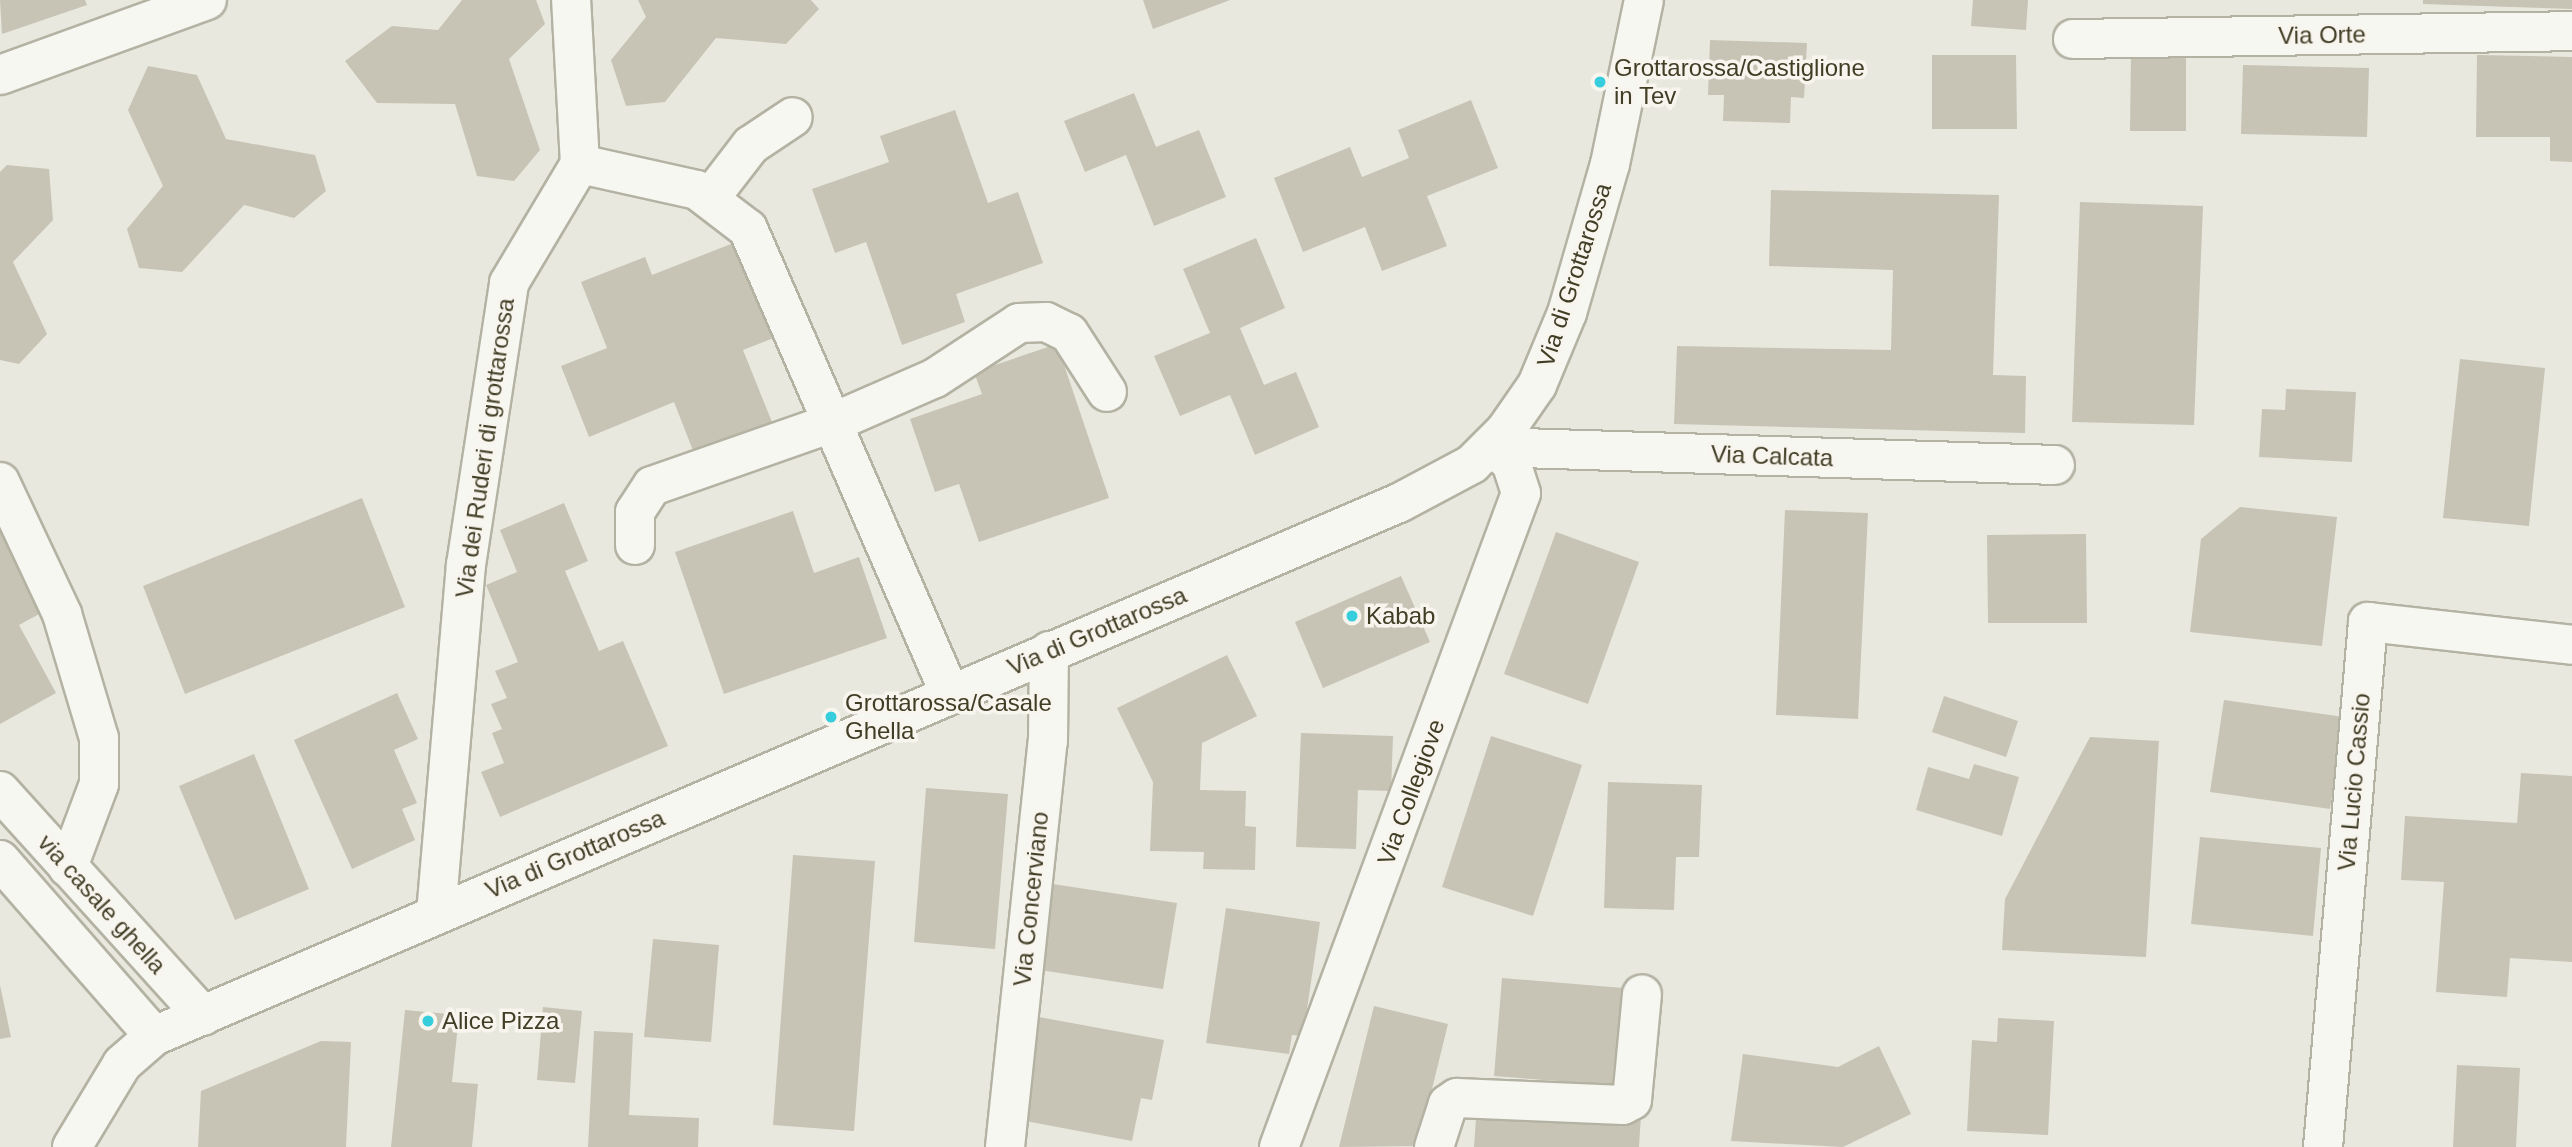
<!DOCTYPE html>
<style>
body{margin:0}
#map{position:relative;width:2572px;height:1147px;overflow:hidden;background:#e9e8de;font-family:Arial,sans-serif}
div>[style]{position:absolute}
.building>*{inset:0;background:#c7c4b5}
.roads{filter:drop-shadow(2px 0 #b4b2a3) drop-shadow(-2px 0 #b4b2a3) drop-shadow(0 2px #b4b2a3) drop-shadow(0 -2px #b4b2a3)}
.minor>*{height:38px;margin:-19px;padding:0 19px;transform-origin:19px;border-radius:19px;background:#f7f7f2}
.dots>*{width:19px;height:19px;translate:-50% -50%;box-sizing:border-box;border:4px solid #f7f5ee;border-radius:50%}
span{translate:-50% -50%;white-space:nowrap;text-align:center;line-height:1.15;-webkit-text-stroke:7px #f7f5ee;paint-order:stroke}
.street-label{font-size:24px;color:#423e26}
.poi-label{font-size:24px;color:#423e26}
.left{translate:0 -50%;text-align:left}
</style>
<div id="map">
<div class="building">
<div style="clip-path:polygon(0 0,85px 0,87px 5px,2px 34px)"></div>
<div style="clip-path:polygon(462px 0,536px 0,545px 24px,509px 59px,540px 150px,514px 181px,477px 176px,455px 104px,377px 103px,345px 61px,392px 26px,438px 30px)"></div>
<div style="clip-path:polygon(638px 0,811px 0,819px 9px,786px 44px,716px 38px,665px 102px,626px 106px,611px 60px,646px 17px)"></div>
<div style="clip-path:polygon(1143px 0,1230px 0,1153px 29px)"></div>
<div style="clip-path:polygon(1973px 0,2028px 0,2026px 30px,1971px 26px)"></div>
<div style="clip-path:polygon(2423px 0,2572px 0,2572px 9px,2423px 4px)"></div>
<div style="clip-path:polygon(1710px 40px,1807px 43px,1804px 98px,1791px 97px,1790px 123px,1723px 121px,1724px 95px,1708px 95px)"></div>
<div style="clip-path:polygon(2131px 53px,2186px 54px,2186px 131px,2130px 131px)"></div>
<div style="clip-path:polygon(1932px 55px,2016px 55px,2017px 129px,1932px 129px)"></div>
<div style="clip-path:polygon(2477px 55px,2572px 57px,2572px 162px,2550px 161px,2550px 137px,2476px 137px)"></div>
<div style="clip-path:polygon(2243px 65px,2369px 68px,2367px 137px,2241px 134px)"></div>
<div style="clip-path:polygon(148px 66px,197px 75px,226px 139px,315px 155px,326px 191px,294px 218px,244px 205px,182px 272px,139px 268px,127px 229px,163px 186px,128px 110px)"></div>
<div style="clip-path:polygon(1134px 93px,1156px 147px,1199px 130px,1226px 197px,1154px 226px,1126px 155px,1085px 172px,1064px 121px)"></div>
<div style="clip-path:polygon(1471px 100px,1498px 168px,1427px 196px,1447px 246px,1382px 271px,1365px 227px,1303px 252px,1274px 178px,1350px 147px,1362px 177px,1409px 158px,1398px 130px)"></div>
<div style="clip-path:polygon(955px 110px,988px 203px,1018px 192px,1043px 263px,956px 294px,965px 322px,902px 345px,866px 242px,835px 253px,812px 189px,889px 162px,880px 136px)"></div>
<div style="clip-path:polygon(7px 165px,49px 169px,53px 220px,13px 262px,47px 334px,19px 364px,0 360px,0 172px)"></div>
<div style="clip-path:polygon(1771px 190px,1999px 195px,1993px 375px,2026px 376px,2025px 433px,1674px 424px,1677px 346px,1891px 350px,1893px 270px,1769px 266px)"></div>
<div style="clip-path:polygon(2080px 202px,2203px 206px,2194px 425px,2072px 422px)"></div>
<div style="clip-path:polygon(1256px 238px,1285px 308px,1240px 328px,1264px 385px,1296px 372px,1319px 427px,1255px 455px,1230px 395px,1180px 416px,1154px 356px,1210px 333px,1183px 269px)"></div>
<div style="clip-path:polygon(741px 240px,779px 336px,743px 350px,772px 422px,694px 453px,674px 402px,589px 437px,561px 366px,607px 348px,581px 282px,645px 257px,652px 275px)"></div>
<div style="clip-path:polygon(1057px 344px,1109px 498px,979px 542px,959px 484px,935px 492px,910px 419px,982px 394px,974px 372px)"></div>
<div style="clip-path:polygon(2460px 359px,2545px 368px,2529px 526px,2443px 518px)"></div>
<div style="clip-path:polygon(2286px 389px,2356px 392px,2352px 462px,2259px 457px,2262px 409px,2285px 410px)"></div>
<div style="clip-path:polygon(362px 498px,405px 607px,185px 694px,143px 586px)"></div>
<div style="clip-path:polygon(564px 503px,588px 561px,565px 571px,599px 651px,623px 641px,668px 746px,500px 817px,481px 772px,504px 763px,492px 733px,502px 729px,491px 704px,507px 698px,495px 671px,518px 662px,486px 585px,517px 572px,500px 530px)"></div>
<div style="clip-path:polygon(2240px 507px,2337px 517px,2322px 646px,2190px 632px,2201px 539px)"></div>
<div style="clip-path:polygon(1785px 510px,1868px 513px,1858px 719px,1776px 715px)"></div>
<div style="clip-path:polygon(793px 511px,814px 573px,859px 557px,887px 638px,724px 694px,675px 552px)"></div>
<div style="clip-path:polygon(0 513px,52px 607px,19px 625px,56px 693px,0 724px)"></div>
<div style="clip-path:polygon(1556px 532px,1639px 562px,1588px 704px,1504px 674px)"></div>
<div style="clip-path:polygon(2086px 534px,2087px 623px,1988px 623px,1987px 535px)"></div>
<div style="clip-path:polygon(1401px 576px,1430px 642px,1323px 688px,1295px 622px)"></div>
<div style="clip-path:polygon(1227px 655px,1257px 716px,1202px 743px,1200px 790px,1246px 791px,1245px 826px,1256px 827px,1255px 870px,1203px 869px,1204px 852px,1150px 851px,1153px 782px,1117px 708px)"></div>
<div style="clip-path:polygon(397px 693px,418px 739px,394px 750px,417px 803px,402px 809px,415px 840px,352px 869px,294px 740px)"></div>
<div style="clip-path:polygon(1944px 696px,2018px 721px,2006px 757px,1932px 732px)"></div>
<div style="clip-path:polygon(2224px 700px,2344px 717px,2330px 809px,2210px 792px)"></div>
<div style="clip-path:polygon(1301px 733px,1393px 736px,1391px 791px,1358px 790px,1356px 849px,1296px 847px)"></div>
<div style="clip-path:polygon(1491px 736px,1582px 765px,1533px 916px,1442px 887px)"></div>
<div style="clip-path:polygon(2090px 737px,2159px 741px,2146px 957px,2002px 950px,2005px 899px)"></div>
<div style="clip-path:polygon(254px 754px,309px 889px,235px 920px,179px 786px)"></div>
<div style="clip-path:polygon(1974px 764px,2019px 777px,2002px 836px,1916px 810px,1928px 767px,1969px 779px)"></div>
<div style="clip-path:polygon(2521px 773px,2572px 776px,2572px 962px,2510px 958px,2507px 997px,2436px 992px,2444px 882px,2401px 880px,2405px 816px,2517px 823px)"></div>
<div style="clip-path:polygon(1608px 782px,1702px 785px,1699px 857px,1676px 857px,1674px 910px,1604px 908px)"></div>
<div style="clip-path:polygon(926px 788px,1008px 794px,995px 949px,914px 942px)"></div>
<div style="clip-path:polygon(2200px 837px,2321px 848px,2313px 936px,2191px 924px)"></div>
<div style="clip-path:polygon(793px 855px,875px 861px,854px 1131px,773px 1125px)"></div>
<div style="clip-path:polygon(1053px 884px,1177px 903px,1163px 989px,1040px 970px)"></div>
<div style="clip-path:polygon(1226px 908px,1320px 922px,1303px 1036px,1292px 1035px,1289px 1054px,1206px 1043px)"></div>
<div style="clip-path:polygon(653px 939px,719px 945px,711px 1042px,644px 1037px)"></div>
<div style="clip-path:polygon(1502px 978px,1635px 989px,1626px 1098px,1556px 1092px,1557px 1081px,1494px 1076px)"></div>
<div style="clip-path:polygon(0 985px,11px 1037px,0 1039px)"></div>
<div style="clip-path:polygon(1374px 1006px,1448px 1024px,1418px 1146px,1339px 1147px)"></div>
<div style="clip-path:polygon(543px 1007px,582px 1011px,575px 1083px,537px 1080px)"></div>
<div style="clip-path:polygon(405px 1010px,459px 1015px,452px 1082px,478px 1084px,472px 1147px,391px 1147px)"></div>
<div style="clip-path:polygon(1039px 1017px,1164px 1040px,1152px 1100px,1141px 1098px,1132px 1141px,1020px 1120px)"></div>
<div style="clip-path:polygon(1998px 1018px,2054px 1021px,2048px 1135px,1967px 1131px,1972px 1040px,1997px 1042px)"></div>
<div style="clip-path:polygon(594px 1031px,633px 1033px,629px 1115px,699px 1118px,698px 1147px,588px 1147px)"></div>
<div style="clip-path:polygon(321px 1041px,351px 1042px,346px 1147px,198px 1147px,201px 1091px)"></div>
<div style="clip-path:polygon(1879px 1046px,1911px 1114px,1843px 1147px,1731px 1141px,1743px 1054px,1838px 1067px)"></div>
<div style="clip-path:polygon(2457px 1065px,2520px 1068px,2516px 1147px,2453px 1147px)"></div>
<div style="clip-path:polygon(1477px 1104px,1641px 1115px,1639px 1147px,1474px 1147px)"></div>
</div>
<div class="roads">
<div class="minor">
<div style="left:2073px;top:39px;width:499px;rotate:-0.9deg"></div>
<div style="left:0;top:75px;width:220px;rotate:-19.9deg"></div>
<div style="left:580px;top:164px;width:120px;rotate:12.5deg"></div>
<div style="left:697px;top:190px;width:64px;rotate:37.4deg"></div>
<div style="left:748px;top:229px;width:507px;rotate:66.52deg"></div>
<div style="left:710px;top:198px;width:67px;rotate:-52.3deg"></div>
<div style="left:751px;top:145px;width:50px;rotate:-33.7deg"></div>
<div style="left:1490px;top:447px;width:565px;rotate:1.82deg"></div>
<div style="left:0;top:482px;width:146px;rotate:64.8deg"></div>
<div style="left:62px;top:614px;width:129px;rotate:73.4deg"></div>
<div style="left:99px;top:738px;width:46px;rotate:90deg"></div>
<div style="left:99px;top:784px;width:89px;rotate:110.5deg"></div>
<div style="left:635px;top:545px;width:33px;rotate:-90deg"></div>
<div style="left:635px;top:512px;width:31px;rotate:-57deg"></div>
<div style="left:652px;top:486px;width:191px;rotate:-19.3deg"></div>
<div style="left:832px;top:423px;width:112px;rotate:-23.6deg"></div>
<div style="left:935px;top:378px;width:100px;rotate:-33.2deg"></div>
<div style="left:1019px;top:323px;width:27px;rotate:-2deg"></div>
<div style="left:1046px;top:322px;width:25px;rotate:26deg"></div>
<div style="left:1069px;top:333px;width:70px;rotate:57.2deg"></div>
<div style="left:0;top:791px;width:303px;rotate:47.9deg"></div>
<div style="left:0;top:860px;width:234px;rotate:48.8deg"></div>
<div style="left:436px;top:914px;width:350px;rotate:-85.1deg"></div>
<div style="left:466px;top:565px;width:285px;rotate:-81.3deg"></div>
<div style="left:509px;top:283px;width:139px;rotate:-59.2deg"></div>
<div style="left:580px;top:164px;width:164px;rotate:-93.1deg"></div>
<div style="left:72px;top:1147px;width:97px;rotate:-58.9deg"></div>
<div style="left:122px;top:1064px;width:43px;rotate:-41.2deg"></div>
<div style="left:154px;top:1036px;width:1354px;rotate:-23.18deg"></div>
<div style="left:1399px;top:503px;width:83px;rotate:-28.1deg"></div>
<div style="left:1472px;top:464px;width:47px;rotate:-45deg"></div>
<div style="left:1505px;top:431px;width:56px;rotate:-55.2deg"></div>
<div style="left:1537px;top:385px;width:78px;rotate:-67.4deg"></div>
<div style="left:1567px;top:313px;width:155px;rotate:-73.9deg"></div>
<div style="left:1610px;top:164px;width:167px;rotate:-78.3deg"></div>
<div style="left:1005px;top:1147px;width:408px;rotate:-84deg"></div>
<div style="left:1048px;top:741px;width:90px;rotate:-89.4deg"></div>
<div style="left:1279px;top:1147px;width:697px;rotate:-69.69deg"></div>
<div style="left:1521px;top:493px;width:33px;rotate:-108deg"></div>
<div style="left:1511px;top:462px;width:26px;rotate:-144deg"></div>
<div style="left:1434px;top:1147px;width:45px;rotate:-72deg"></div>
<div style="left:1448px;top:1104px;width:11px;rotate:-34deg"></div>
<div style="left:1457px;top:1098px;width:166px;rotate:2.4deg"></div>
<div style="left:1623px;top:1105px;width:10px;rotate:-29deg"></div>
<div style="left:1632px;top:1100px;width:106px;rotate:-84.6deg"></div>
<div style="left:2323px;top:1147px;width:527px;rotate:-85.1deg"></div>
<div style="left:2368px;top:622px;width:205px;rotate:6.4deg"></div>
</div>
</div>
<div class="dots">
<div style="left:1600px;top:82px;background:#36cedc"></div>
<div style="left:1352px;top:616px;background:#36cedc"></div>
<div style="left:831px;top:717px;background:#36cedc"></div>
<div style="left:428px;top:1021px;background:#36cedc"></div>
</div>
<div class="street-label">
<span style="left:2322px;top:35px;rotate:-1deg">Via Orte</span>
<span style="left:1574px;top:275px;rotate:-72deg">Via di Grottarossa</span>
<span style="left:485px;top:448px;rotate:-82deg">Via dei Ruderi di grottarossa</span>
<span style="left:1772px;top:456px;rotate:2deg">Via Calcata</span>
<span style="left:1097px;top:631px;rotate:-23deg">Via di Grottarossa</span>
<span style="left:2354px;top:782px;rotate:-85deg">Via Lucio Cassio</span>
<span style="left:1411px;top:792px;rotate:-70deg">Via Collegiove</span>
<span style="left:575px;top:854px;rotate:-23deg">Via di Grottarossa</span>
<span style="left:1031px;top:899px;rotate:-84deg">Via Concerviano</span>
<span style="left:102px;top:904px;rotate:48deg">via casale ghella</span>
</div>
<div class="poi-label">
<span class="left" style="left:1614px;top:82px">Grottarossa/Castiglione<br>in Tev</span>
<span class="left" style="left:1366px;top:616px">Kabab</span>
<span class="left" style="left:845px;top:717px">Grottarossa/Casale<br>Ghella</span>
<span class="left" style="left:442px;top:1021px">Alice Pizza</span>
</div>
</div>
